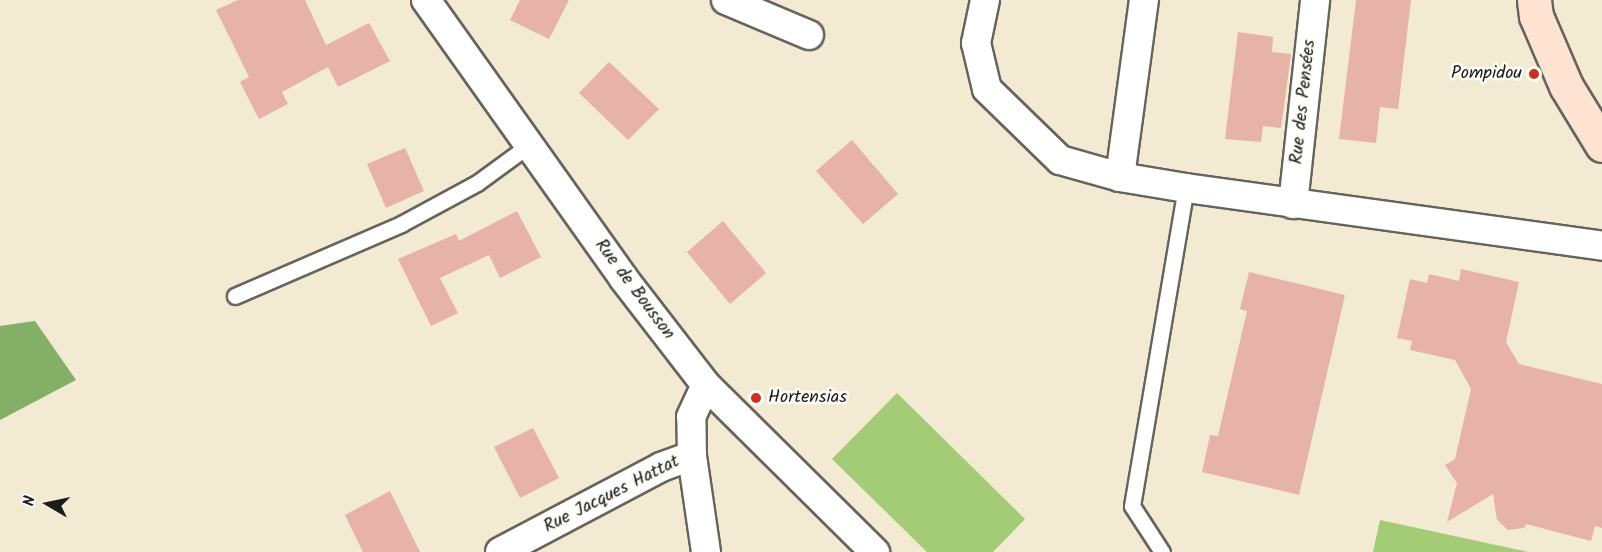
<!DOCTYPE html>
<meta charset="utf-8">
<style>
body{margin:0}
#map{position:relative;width:1602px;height:552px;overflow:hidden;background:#f2ead2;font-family:Kalam,sans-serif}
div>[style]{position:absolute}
.green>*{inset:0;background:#a4cb76}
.forest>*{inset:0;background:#83af67}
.building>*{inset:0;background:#e7b2a8}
.roads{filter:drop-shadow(2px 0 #67645c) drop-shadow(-2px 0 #67645c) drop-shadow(0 2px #67645c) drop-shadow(0 -2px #67645c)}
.service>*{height:15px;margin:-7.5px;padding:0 7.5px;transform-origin:7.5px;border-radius:7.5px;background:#fff}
.minor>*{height:28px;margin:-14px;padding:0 14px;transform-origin:14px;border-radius:14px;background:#fff}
.secondary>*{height:33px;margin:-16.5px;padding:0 16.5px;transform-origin:16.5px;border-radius:16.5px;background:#fee3d2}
.dots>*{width:16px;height:16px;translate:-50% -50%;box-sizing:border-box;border:3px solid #fdfcf7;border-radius:50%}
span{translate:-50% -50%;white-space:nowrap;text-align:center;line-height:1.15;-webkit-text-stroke:5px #fdfcf7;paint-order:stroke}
.poi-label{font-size:18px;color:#1c1c1c}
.right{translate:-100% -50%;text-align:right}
.left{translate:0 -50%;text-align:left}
.street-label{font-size:18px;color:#1c1c1c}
.north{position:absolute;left:18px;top:474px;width:60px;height:60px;-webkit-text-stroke:4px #fdfcf7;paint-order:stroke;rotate:279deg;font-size:16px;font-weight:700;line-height:24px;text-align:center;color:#1c1c1c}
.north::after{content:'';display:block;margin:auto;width:21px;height:27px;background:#1c1c1c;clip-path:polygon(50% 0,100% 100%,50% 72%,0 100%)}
</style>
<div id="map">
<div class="green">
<div style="clip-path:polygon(897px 393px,1025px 519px,993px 552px,927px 552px,832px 459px)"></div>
<div style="clip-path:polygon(1380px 520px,1528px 552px,1373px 552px)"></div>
</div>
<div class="forest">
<div style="clip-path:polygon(35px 321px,76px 380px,0 420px,0 326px)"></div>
</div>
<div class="building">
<div style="clip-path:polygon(238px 0,305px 0,326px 45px,369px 23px,390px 61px,338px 87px,328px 67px,282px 92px,288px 104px,259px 119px,240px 82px,249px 77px,216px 10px)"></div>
<div style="clip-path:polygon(520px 0,569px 0,549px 39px,510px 20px)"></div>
<div style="clip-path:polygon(1356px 0,1411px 0,1398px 109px,1380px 107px,1376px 143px,1339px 139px)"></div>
<div style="clip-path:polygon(1238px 32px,1273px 37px,1272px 52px,1291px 54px,1281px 128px,1263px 126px,1261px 142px,1225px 139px)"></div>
<div style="clip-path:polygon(609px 62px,659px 109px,628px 140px,579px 93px)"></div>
<div style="clip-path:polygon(852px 140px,898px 194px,863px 224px,816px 171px)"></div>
<div style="clip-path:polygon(405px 148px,424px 191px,386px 208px,367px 164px)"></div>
<div style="clip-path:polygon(517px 211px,541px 257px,500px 278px,489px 255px,440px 278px,458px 313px,431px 326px,398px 259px,456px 234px,459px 241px)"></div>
<div style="clip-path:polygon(723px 221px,766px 273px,730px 304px,687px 252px)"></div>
<div style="clip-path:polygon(1461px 269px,1519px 282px,1506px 342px,1519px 364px,1602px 384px,1602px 528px,1595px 526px,1591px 541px,1526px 524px,1524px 528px,1508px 530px,1497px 520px,1493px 494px,1447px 522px,1457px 483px,1445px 465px,1455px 459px,1471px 389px,1455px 360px,1410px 350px,1412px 341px,1397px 338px,1410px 279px,1427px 283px,1429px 274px,1459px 281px)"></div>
<div style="clip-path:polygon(1249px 272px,1345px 295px,1299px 495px,1202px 472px,1210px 435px,1218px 436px,1247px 311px,1240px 309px)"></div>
<div style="clip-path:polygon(533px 428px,559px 478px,520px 498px,494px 447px)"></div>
<div style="clip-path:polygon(390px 491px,420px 552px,363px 552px,345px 515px)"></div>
</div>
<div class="roads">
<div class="service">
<div style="left:235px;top:296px;width:181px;rotate:-23.4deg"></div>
<div style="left:401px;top:224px;width:86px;rotate:-28.3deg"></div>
<div style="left:477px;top:183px;width:64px;rotate:-36.2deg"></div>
<div style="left:1162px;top:552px;width:55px;rotate:-123.1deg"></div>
<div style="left:1132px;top:506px;width:323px;rotate:-80.4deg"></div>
</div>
<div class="minor">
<div style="left:426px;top:0;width:342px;rotate:54.6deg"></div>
<div style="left:624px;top:279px;width:134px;rotate:52.3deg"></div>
<div style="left:706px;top:385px;width:238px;rotate:44.7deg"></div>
<div style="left:726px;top:0;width:90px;rotate:22.9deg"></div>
<div style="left:985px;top:0;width:44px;rotate:101.8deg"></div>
<div style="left:976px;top:43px;width:47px;rotate:76.6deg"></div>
<div style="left:987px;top:89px;width:102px;rotate:44.2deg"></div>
<div style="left:1060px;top:160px;width:62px;rotate:15.8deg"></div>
<div style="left:1120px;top:177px;width:67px;rotate:9.5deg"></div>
<div style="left:1186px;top:188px;width:420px;rotate:7.9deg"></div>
<div style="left:1120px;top:177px;width:179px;rotate:-82.3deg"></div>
<div style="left:1293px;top:204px;width:205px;rotate:-83.8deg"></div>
<div style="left:500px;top:552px;width:182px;rotate:-27.8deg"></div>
<div style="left:661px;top:467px;width:33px;rotate:-20deg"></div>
<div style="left:706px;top:552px;width:97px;rotate:-98.3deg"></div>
<div style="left:692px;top:456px;width:39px;rotate:-91deg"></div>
<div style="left:691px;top:417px;width:35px;rotate:-65deg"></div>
</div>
<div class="secondary">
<div style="left:1534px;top:0;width:16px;rotate:83deg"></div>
<div style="left:1536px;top:16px;width:76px;rotate:66.8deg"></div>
<div style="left:1566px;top:86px;width:69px;rotate:58.6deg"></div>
</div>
</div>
<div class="dots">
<div style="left:1534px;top:74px;background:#c8321e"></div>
<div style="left:756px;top:398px;background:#c8321e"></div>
</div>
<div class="poi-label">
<span class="right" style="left:1522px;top:74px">Pompidou</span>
<span class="left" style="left:768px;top:398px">Hortensias</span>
</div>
<div class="street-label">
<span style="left:1304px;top:102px;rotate:-84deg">Rue des Pensées</span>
<span style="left:634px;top:290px;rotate:53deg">Rue de Bousson</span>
<span style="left:612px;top:495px;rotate:-27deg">Rue Jacques Hattat</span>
</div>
<div class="north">N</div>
</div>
